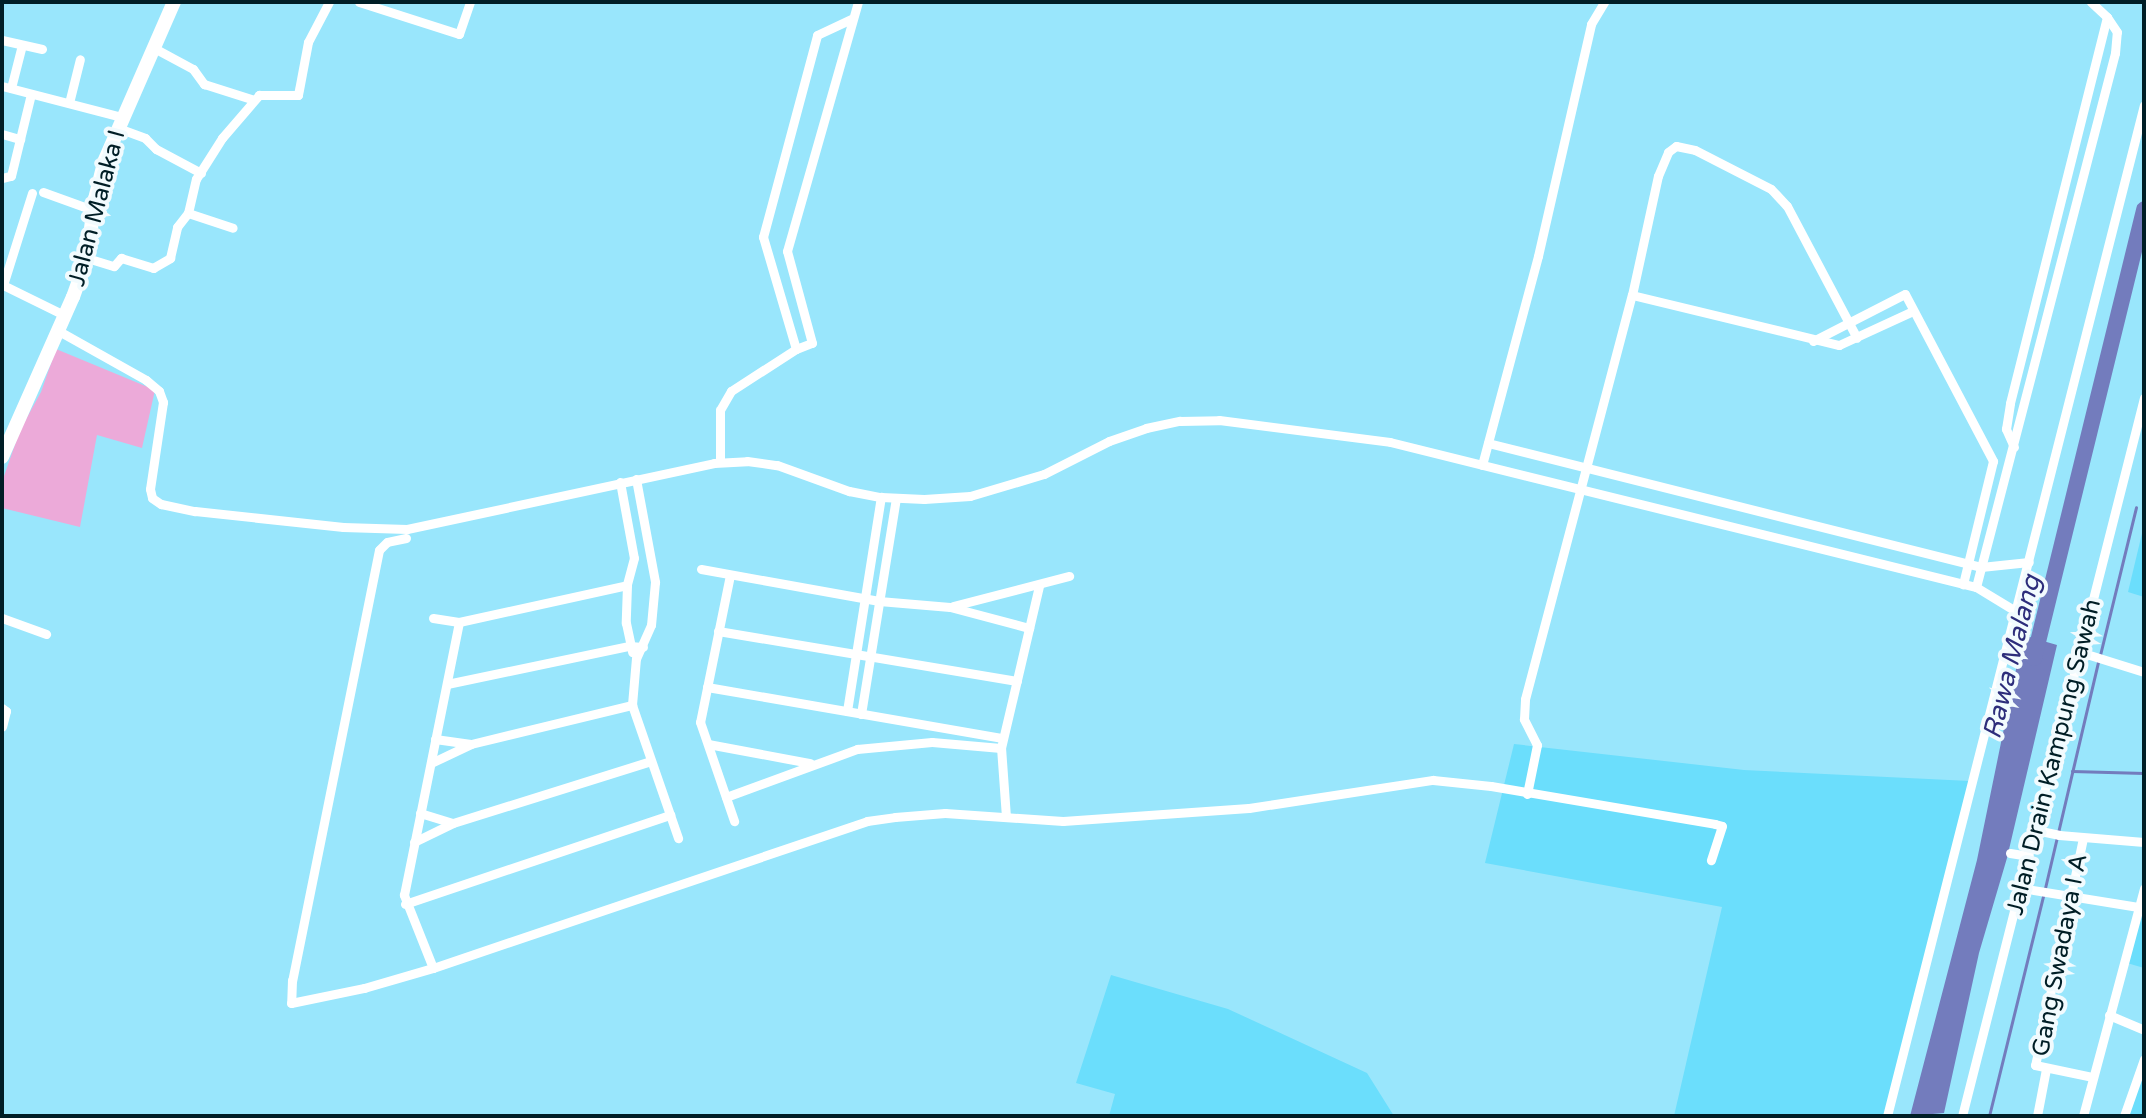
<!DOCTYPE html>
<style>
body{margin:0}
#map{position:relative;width:2146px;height:1118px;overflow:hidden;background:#99e6fc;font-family:"Varela Round",sans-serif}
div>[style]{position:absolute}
.built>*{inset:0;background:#6bdefc}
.green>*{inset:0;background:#ecaad9}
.water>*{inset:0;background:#737cbd}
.stream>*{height:3px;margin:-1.5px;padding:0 1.5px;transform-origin:1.5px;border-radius:1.5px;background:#737cbd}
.river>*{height:16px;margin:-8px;padding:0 8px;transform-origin:8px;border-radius:8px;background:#737cbd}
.street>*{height:9px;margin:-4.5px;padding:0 4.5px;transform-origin:4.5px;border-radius:4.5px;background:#fff}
.secondary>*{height:14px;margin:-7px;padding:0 7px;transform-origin:7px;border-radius:7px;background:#fff}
span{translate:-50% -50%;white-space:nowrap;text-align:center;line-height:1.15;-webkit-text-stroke:8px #f2fbfe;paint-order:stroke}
.street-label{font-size:24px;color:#001e26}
.water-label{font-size:26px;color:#2d2d7b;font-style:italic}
.frame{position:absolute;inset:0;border:4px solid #001e26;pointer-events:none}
</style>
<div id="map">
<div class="built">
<div style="clip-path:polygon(2144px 525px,2144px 597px,2128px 592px)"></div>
<div style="clip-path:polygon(1514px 744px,1744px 770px,1970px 781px,1889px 1116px,1674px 1116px,1722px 907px,1485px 863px)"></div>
<div style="clip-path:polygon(2143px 909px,2144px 909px,2144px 968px,2127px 963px)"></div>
<div style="clip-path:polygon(1111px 975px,1228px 1009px,1367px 1073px,1394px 1116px,1109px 1116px,1115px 1094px,1076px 1083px)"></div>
<div style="clip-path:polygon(2139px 1074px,2144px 1075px,2144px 1116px,2126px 1116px)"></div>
</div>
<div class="green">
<div style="clip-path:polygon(56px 349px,155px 390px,142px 448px,97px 435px,80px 527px,2px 508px,2px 482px,20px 430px,41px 392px)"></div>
</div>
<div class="water">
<div style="clip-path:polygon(2023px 635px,2057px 645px,2007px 858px,1979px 953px,1944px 1113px,1910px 1116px,1977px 860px)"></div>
</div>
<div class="stream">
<div style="left:2100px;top:655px;width:152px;rotate:-76.3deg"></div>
<div style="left:2072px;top:771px;width:72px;rotate:1.6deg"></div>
<div style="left:2045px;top:888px;width:232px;rotate:-76.8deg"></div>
<div style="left:1989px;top:1116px;width:227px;rotate:-76.2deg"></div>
</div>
<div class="river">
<div style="left:2034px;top:658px;width:462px;rotate:-76.2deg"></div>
</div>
<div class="street">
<div style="left:359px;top:2px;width:105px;rotate:17.7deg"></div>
<div style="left:459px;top:34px;width:34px;rotate:-71deg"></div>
<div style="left:2px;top:40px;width:41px;rotate:12.7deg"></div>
<div style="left:154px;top:48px;width:44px;rotate:28.3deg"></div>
<div style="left:193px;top:69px;width:19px;rotate:54deg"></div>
<div style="left:204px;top:84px;width:52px;rotate:17.7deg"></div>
<div style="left:2px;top:86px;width:124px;rotate:14.5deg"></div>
<div style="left:11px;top:88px;width:44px;rotate:-75.7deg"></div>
<div style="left:69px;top:103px;width:45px;rotate:-76deg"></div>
<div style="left:118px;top:128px;width:29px;rotate:20deg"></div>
<div style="left:145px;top:138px;width:16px;rotate:45deg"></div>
<div style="left:156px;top:149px;width:51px;rotate:28.1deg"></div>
<div style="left:2px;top:134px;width:19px;rotate:16deg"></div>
<div style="left:2px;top:178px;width:9px;rotate:-13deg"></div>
<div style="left:11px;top:176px;width:84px;rotate:-76.3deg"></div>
<div style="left:43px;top:192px;width:53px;rotate:19.8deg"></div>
<div style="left:32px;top:193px;width:96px;rotate:107.5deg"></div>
<div style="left:3px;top:285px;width:68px;rotate:26.2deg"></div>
<div style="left:188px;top:213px;width:47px;rotate:18.4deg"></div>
<div style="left:87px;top:258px;width:28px;rotate:17deg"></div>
<div style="left:114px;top:266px;width:11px;rotate:-49deg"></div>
<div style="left:121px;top:258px;width:34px;rotate:17deg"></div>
<div style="left:153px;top:268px;width:20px;rotate:-30deg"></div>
<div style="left:170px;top:258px;width:32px;rotate:-77deg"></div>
<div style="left:177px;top:227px;width:18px;rotate:-52deg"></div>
<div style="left:188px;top:213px;width:35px;rotate:-77deg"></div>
<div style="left:196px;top:179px;width:49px;rotate:-57.6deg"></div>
<div style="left:222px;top:138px;width:57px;rotate:-49.3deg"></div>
<div style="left:259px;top:95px;width:39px"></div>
<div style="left:298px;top:95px;width:54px;rotate:-79.3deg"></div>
<div style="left:308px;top:42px;width:45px;rotate:-62.3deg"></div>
<div style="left:1632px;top:295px;width:213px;rotate:13.6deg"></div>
<div style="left:1839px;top:345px;width:81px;rotate:-24.7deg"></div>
<div style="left:57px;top:330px;width:102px;rotate:29.3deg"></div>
<div style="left:146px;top:380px;width:17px;rotate:40deg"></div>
<div style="left:159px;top:391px;width:12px;rotate:70deg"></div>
<div style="left:163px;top:402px;width:88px;rotate:98.5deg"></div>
<div style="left:150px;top:489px;width:9px;rotate:77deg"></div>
<div style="left:152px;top:498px;width:11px;rotate:34deg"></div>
<div style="left:161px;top:504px;width:35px;rotate:12deg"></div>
<div style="left:195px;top:511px;width:149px;rotate:6.2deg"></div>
<div style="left:343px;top:527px;width:64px;rotate:1.8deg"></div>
<div style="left:407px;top:529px;width:314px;rotate:-12.1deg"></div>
<div style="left:714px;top:463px;width:33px;rotate:-3deg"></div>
<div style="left:747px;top:461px;width:30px;rotate:8deg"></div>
<div style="left:777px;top:465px;width:77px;rotate:19.9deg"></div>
<div style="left:849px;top:491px;width:33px;rotate:11deg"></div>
<div style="left:881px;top:497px;width:43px;rotate:2.7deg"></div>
<div style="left:924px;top:499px;width:46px;rotate:-3.7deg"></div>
<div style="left:970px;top:496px;width:77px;rotate:-16.6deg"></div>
<div style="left:1044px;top:474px;width:73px;rotate:-26.9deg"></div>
<div style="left:1109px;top:441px;width:39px;rotate:-19deg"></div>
<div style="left:1146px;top:428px;width:35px;rotate:-12deg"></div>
<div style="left:1180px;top:421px;width:39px;rotate:-1deg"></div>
<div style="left:1219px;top:420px;width:172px;rotate:7.3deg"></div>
<div style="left:1390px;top:442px;width:604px;rotate:13.9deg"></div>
<div style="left:1976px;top:587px;width:44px;rotate:31.2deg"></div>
<div style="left:1813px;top:341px;width:103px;rotate:-27.1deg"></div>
<div style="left:1905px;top:294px;width:189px;rotate:62.2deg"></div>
<div style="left:1993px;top:461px;width:127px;rotate:103.7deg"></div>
<div style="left:796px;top:349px;width:117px;rotate:-106.4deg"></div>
<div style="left:763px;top:237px;width:209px;rotate:-75deg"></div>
<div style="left:817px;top:35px;width:38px;rotate:-25deg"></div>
<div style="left:1488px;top:443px;width:508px;rotate:14.12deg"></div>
<div style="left:1981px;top:567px;width:48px;rotate:-5.9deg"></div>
<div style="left:2014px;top:447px;width:20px;rotate:-114deg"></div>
<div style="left:2006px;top:429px;width:26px;rotate:-81deg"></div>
<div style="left:2010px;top:403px;width:398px;rotate:-75.9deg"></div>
<div style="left:720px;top:462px;width:52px;rotate:-90deg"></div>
<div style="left:720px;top:410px;width:22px;rotate:-60deg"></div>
<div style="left:731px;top:391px;width:77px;rotate:-32.9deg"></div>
<div style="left:796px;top:349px;width:17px;rotate:-21deg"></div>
<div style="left:812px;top:343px;width:95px;rotate:-105.2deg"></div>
<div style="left:787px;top:251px;width:259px;rotate:-74.1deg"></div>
<div style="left:1482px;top:465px;width:216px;rotate:-75deg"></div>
<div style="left:1538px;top:256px;width:238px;rotate:-77.1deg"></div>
<div style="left:1591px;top:24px;width:26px;rotate:-59deg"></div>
<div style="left:636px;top:479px;width:105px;rotate:79.5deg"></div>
<div style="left:655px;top:582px;width:43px;rotate:95.3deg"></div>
<div style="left:651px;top:625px;width:36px;rotate:114deg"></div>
<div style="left:636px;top:658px;width:47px;rotate:94.9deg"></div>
<div style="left:632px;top:705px;width:141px;rotate:70.9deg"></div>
<div style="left:620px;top:482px;width:77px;rotate:79.6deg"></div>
<div style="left:634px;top:558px;width:28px;rotate:105deg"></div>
<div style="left:627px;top:585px;width:38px;rotate:92deg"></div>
<div style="left:626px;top:623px;width:30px;rotate:78deg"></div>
<div style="left:406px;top:538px;width:19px;rotate:168deg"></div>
<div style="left:387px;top:542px;width:11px;rotate:135deg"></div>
<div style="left:379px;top:550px;width:439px;rotate:101.4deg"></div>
<div style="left:292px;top:980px;width:23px;rotate:92deg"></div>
<div style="left:291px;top:1003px;width:75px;rotate:-11.6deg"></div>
<div style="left:364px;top:988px;width:72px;rotate:-16.2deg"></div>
<div style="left:433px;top:968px;width:458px;rotate:-18.7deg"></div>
<div style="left:867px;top:821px;width:28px;rotate:-8deg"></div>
<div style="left:895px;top:817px;width:50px;rotate:-4.6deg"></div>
<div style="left:945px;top:813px;width:118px;rotate:3.9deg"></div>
<div style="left:1063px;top:821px;width:186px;rotate:-4deg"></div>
<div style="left:1249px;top:808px;width:186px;rotate:-8.7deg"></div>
<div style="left:1433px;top:780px;width:58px;rotate:5.9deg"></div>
<div style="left:1491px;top:786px;width:227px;rotate:9.6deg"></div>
<div style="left:1715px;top:824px;width:7px;rotate:16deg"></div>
<div style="left:1722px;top:826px;width:36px;rotate:108deg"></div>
<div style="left:701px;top:569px;width:181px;rotate:10.2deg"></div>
<div style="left:879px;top:601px;width:71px;rotate:4.8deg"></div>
<div style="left:950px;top:607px;width:82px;rotate:14.9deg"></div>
<div style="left:730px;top:575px;width:150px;rotate:101.5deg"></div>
<div style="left:700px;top:722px;width:105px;rotate:71deg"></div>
<div style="left:1976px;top:587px;width:552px;rotate:-75.41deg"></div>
<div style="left:2115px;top:53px;width:21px;rotate:-85deg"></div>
<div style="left:2117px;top:32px;width:18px;rotate:-124deg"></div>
<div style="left:2107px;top:17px;width:22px;rotate:-137deg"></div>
<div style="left:953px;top:606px;width:120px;rotate:-14.5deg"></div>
<div style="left:2px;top:618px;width:47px;rotate:20deg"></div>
<div style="left:433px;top:618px;width:26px;rotate:9deg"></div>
<div style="left:459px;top:622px;width:172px;rotate:-12.4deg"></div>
<div style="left:718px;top:631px;width:303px;rotate:9.5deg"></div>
<div style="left:2080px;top:652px;width:67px;rotate:17.4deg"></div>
<div style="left:447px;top:684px;width:186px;rotate:-11.8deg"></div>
<div style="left:629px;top:646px;width:14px;rotate:4deg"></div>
<div style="left:707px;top:687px;width:300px;rotate:9.8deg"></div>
<div style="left:2px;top:708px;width:5px;rotate:37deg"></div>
<div style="left:6px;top:711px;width:16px;rotate:104deg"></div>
<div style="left:847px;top:711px;width:217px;rotate:-81deg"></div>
<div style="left:861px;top:714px;width:218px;rotate:-80.8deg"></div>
<div style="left:435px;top:739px;width:36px;rotate:8deg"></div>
<div style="left:708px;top:744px;width:104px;rotate:10.6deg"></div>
<div style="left:431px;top:763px;width:44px;rotate:-25.4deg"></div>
<div style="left:471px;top:744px;width:166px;rotate:-13.6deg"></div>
<div style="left:1527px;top:794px;width:50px;rotate:-78.5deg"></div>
<div style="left:1537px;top:745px;width:29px;rotate:-117deg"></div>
<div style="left:1524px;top:719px;width:20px;rotate:-87deg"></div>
<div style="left:1525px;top:699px;width:418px;rotate:-75.2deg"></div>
<div style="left:1632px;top:295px;width:122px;rotate:-77.7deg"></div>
<div style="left:1658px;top:176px;width:26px;rotate:-67deg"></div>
<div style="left:1668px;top:152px;width:10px;rotate:-37deg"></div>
<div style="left:1676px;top:146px;width:19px;rotate:12deg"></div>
<div style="left:1695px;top:150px;width:85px;rotate:27.2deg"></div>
<div style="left:1771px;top:189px;width:23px;rotate:47deg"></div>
<div style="left:1787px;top:206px;width:149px;rotate:62.1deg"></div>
<div style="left:726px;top:797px;width:140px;rotate:-20.1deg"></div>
<div style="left:857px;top:749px;width:75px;rotate:-5.3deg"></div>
<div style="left:932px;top:742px;width:69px;rotate:5deg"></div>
<div style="left:420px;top:813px;width:34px;rotate:17deg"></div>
<div style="left:1006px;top:817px;width:69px;rotate:-94.1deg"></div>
<div style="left:1001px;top:748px;width:166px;rotate:-76.8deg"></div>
<div style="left:2036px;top:830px;width:24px;rotate:12deg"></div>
<div style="left:2059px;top:835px;width:85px;rotate:4.7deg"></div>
<div style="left:2083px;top:838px;width:232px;rotate:101.9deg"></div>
<div style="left:2035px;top:1065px;width:58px;rotate:11.9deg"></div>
<div style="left:414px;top:842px;width:43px;rotate:-26deg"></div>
<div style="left:453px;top:823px;width:207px;rotate:-17.4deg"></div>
<div style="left:2010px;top:853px;width:19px;rotate:9deg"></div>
<div style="left:2021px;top:888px;width:125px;rotate:9.2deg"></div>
<div style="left:405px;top:904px;width:280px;rotate:-18.6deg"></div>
<div style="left:433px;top:968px;width:79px;rotate:-111.7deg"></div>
<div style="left:404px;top:895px;width:278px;rotate:-78.6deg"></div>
<div style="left:2109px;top:1015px;width:38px;rotate:23deg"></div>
<div style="left:1887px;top:1116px;width:1043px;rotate:-75.74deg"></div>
<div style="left:1962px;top:1116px;width:741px;rotate:-75.78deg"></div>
<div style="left:2037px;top:1116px;width:48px;rotate:-79.2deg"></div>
<div style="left:2083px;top:1116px;width:236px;rotate:-75deg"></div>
<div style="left:2124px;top:1116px;width:60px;rotate:-70.7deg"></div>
</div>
<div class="secondary">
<div style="left:2px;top:457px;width:175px;rotate:-66.1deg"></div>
<div style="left:73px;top:297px;width:41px;rotate:-70.3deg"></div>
<div style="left:87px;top:258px;width:60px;rotate:-82.3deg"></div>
<div style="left:95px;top:199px;width:38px;rotate:-76deg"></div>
<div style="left:104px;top:162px;width:175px;rotate:-66.4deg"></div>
</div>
<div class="street-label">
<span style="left:97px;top:208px;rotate:-75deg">Jalan Malaka I</span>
<span style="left:2054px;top:757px;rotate:-76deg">Jalan Drain Kampung Sawah</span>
<span style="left:2060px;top:955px;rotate:-79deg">Gang Swadaya I A</span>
</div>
<div class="water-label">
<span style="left:2012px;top:657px;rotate:-76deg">Rawa Malang</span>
</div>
<div class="frame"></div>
</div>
